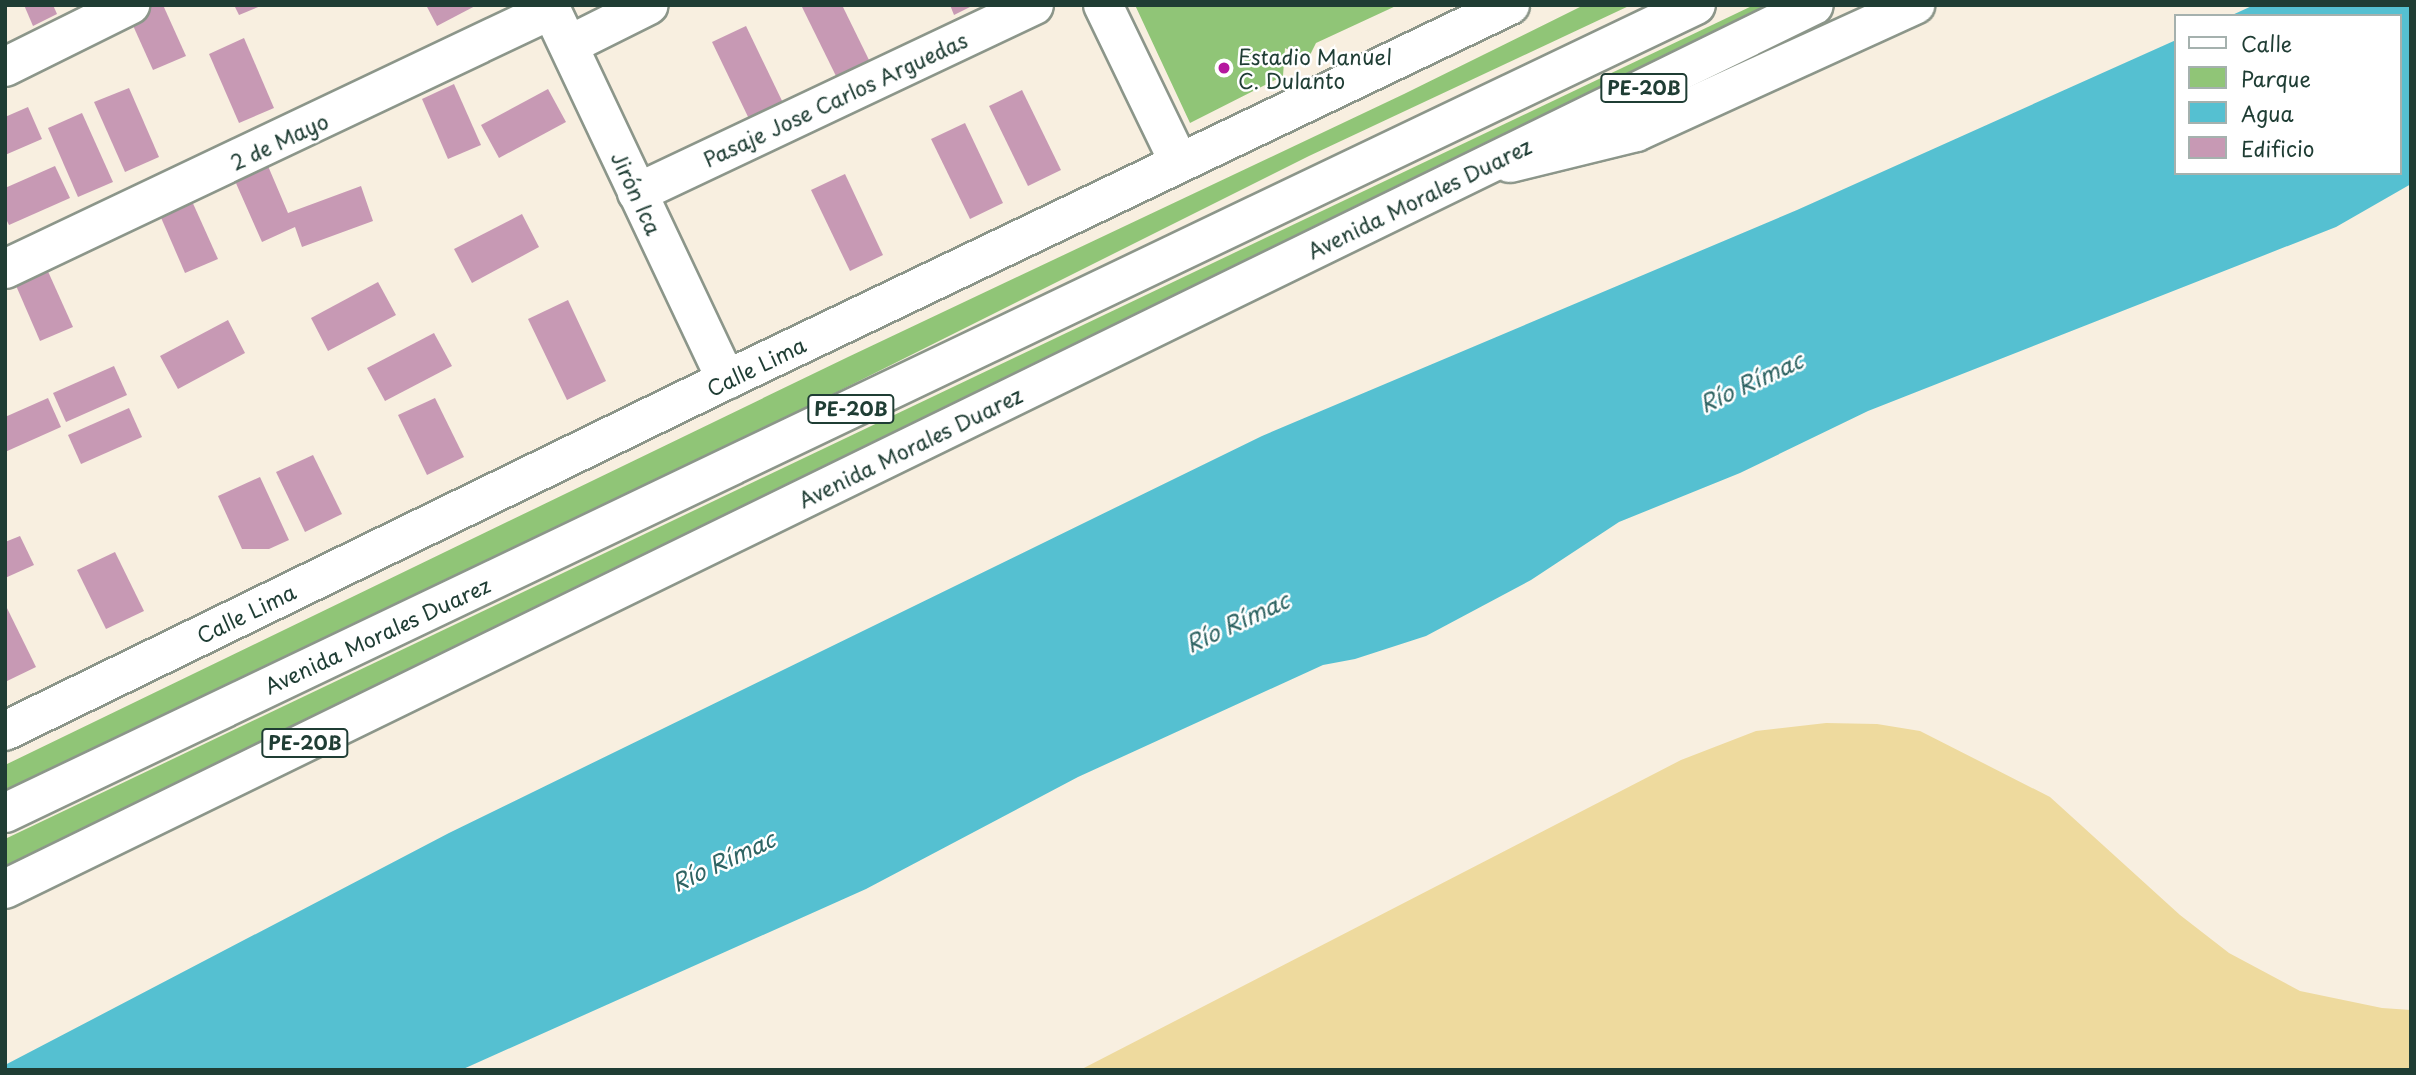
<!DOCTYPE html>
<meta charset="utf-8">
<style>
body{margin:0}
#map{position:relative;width:2416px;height:1075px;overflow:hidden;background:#f8efe0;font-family:"Playpen Sans",sans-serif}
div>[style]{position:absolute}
.green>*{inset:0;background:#90c577}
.sand>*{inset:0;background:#eeda9e}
.water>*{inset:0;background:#55c0d1}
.building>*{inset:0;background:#c799b4}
.roads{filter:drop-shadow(2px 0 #8c968a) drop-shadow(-2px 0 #8c968a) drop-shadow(0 2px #8c968a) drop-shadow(0 -2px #8c968a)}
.street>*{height:38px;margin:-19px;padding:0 19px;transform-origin:19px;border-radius:19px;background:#fff}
.primary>*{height:38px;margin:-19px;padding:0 19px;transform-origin:19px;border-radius:19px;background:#fff}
.highway>*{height:38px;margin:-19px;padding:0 19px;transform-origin:19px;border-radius:19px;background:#fff}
.dots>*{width:19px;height:19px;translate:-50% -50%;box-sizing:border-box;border:4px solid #fff;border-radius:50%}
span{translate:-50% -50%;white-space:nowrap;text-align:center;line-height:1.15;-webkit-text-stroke:5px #fff;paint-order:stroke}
.shield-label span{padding:2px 5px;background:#fff;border:2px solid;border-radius:5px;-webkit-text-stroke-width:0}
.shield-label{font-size:19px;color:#1f3d34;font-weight:700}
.poi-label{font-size:21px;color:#1f3d34}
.left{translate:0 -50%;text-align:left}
.street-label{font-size:21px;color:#1f3d34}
.water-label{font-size:23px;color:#2f6463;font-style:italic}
.frame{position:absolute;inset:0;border:7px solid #1f3d34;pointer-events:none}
.legend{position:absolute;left:2174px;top:14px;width:228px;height:161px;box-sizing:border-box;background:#fff;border:2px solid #a5b1ae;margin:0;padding:9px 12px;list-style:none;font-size:21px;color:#1f3d34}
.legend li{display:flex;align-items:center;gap:14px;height:35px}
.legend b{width:35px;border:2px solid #a5b1ae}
</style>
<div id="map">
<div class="green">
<div style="clip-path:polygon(1135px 5px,1398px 5px,1316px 43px,1308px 59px,1285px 48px,1283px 76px,1190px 123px)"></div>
<div style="clip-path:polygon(1584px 5px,1631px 5px,1309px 156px,605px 508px,5px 790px,5px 765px,848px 357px,1404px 94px)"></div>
<div style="clip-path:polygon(1754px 5px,1778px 5px,5px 872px,5px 839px)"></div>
</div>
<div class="sand">
<div style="clip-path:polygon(1826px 723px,1877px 724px,1920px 731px,2050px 797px,2180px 915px,2229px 953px,2300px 991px,2382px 1008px,2411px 1010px,2411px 1070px,1080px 1070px,1681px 760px,1756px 731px)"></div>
</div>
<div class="water">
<div style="clip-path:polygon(2254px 5px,2411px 5px,2411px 184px,2336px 227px,1868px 411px,1740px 473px,1619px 522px,1531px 580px,1426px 636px,1355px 659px,1323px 665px,1078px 777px,866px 889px,461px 1070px,5px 1070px,5px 1065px,449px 833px,1262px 436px,1797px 210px,2176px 40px,2176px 173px,2400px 173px,2400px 16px,2230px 16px)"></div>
</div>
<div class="building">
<div style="clip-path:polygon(24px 5px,53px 5px,57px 14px,33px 26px)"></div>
<div style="clip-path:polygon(136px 5px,163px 5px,186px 56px,153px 70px,126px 10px)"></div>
<div style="clip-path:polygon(234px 5px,263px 5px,239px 15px)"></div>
<div style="clip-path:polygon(426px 5px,477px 5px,437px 26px)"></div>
<div style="clip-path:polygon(801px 5px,842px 5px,869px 60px,836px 76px)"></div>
<div style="clip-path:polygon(950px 5px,974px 5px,954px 15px)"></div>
<div style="clip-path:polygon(746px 26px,785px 107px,751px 123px,712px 42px)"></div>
<div style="clip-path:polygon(244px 38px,274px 108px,239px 123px,209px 54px)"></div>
<div style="clip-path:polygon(454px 84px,481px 145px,448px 159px,422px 99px)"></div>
<div style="clip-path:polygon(129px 88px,159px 157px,125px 172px,94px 102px)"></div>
<div style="clip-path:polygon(548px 89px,566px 122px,499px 158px,481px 125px)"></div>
<div style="clip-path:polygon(1022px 90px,1061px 170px,1028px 186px,989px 106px)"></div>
<div style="clip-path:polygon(28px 107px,42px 139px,5px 155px,5px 117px)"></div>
<div style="clip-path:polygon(82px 113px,113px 182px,78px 197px,48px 128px)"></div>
<div style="clip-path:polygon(965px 123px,1003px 203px,970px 219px,931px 139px)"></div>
<div style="clip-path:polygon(55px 166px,70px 198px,9px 225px,5px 217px,5px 188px)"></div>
<div style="clip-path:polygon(268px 166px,288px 213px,361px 186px,373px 221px,302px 247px,295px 227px,262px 242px,235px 181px)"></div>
<div style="clip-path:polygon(845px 174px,883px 255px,850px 271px,811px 190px)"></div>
<div style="clip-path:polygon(191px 199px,218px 259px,185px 273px,159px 213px)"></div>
<div style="clip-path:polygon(522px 214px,539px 247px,472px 283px,454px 249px)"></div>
<div style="clip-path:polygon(46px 267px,73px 327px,40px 341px,14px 281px)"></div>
<div style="clip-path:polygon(378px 282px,396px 315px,328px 351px,311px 318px)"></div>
<div style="clip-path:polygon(568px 300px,606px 381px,567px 400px,528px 319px)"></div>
<div style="clip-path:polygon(228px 320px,245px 353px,178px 389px,160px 356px)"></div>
<div style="clip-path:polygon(434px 333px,452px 366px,385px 401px,367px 368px)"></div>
<div style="clip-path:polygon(114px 366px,127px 395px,66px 422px,53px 393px)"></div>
<div style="clip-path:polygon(48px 398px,61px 427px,5px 452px,5px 417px)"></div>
<div style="clip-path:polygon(435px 398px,464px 457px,427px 475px,398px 415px)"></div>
<div style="clip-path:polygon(129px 408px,142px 437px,81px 464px,68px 435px)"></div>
<div style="clip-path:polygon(313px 455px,342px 514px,305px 532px,276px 472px)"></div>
<div style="clip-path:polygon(260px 477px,289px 540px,269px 549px,242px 549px,218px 496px)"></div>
<div style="clip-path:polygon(20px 536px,34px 565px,5px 578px,5px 542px)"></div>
<div style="clip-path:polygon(115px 552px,144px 611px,106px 629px,77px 570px)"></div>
<div style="clip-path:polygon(5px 604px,36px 667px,5px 682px)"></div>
</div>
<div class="roads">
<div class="street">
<div style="left:549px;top:5px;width:415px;rotate:64.7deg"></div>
<div style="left:1103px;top:5px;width:174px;rotate:64.2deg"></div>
<div style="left:569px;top:45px;width:89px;rotate:-26.6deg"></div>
<div style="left:5px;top:67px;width:140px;rotate:-26.4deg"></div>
<div style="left:637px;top:193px;width:439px;rotate:-25.3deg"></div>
<div style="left:5px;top:269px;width:604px;rotate:-25.38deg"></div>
<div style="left:5px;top:731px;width:802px;rotate:-25.96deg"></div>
<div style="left:726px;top:380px;width:869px;rotate:-25.56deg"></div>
</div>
<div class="primary">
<div style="left:1510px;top:163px;width:130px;rotate:-13.8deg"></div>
<div style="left:1636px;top:132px;width:307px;rotate:-24.5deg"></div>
</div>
<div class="highway">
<div style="left:5px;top:813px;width:1874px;rotate:-25.54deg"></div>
<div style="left:5px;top:889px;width:2013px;rotate:-26.04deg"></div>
</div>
</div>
<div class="dots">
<div style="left:1224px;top:68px;background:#b5179e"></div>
</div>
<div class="shield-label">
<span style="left:1644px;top:88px">PE-20B</span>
<span style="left:851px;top:409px">PE-20B</span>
<span style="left:305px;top:743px">PE-20B</span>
</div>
<div class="poi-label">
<span class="left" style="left:1238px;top:68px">Estadio Manuel<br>C. Dulanto</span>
</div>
<div class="street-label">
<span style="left:835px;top:99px;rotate:-25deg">Pasaje Jose Carlos Arguedas</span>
<span style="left:279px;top:141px;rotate:-25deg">2 de Mayo</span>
<span style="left:637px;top:193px;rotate:65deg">Jirón Ica</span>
<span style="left:1419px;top:198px;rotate:-26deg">Avenida Morales Duarez</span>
<span style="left:756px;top:366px;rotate:-26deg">Calle Lima</span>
<span style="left:910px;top:447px;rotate:-26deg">Avenida Morales Duarez</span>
<span style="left:246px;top:613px;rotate:-26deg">Calle Lima</span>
<span style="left:377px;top:635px;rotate:-25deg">Avenida Morales Duarez</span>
</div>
<div class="water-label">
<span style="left:1751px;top:382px;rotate:-25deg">Río Rímac</span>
<span style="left:1237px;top:622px;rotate:-25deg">Río Rímac</span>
<span style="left:723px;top:861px;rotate:-25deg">Río Rímac</span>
</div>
<div class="frame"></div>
<ul class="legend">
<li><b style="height:9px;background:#fff"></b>Calle</li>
<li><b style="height:19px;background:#90c577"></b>Parque</li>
<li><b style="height:19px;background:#55c0d1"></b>Agua</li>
<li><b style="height:19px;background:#c799b4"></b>Edificio</li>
</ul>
</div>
